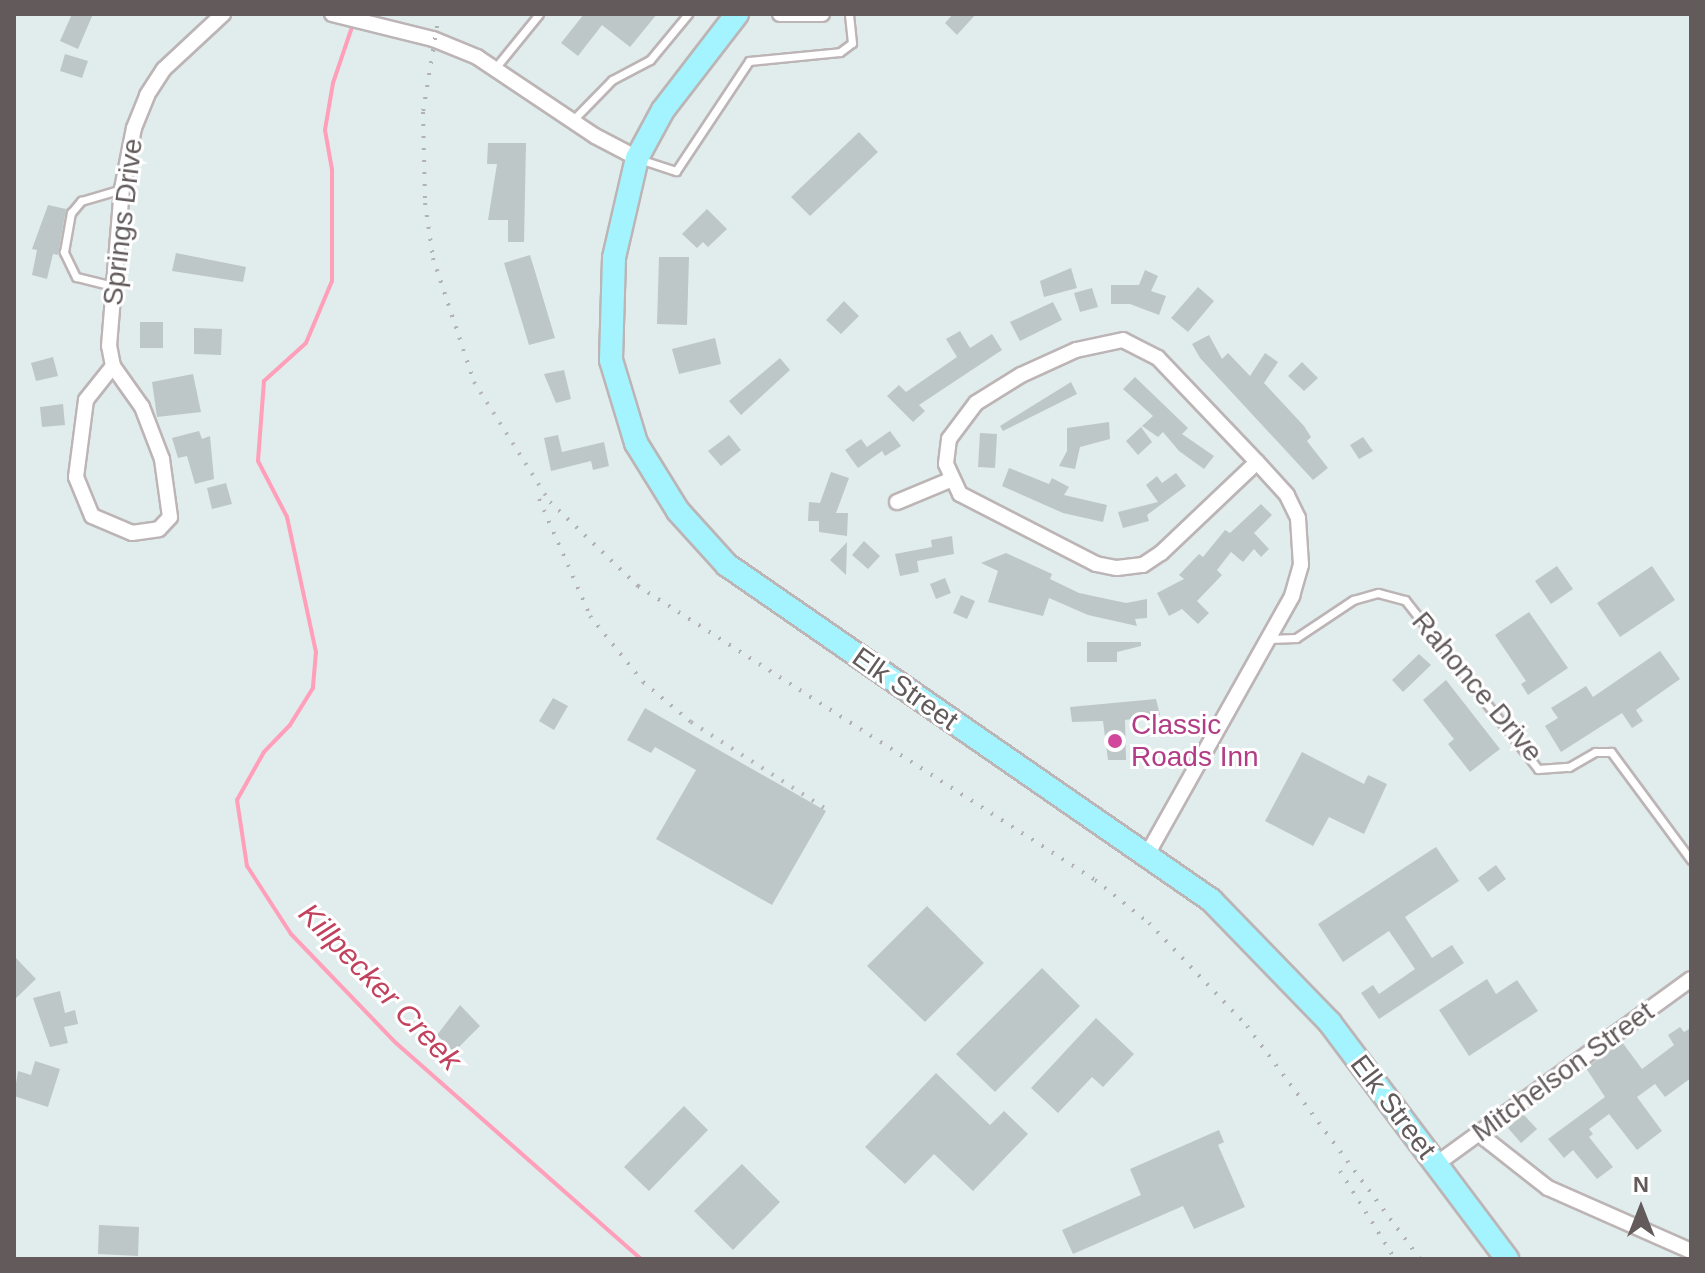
<!DOCTYPE html>
<style>
body{margin:0}
#map{position:relative;width:1705px;height:1273px;overflow:hidden;background:#e1eced;font-family:Arial,sans-serif}
div>[style]{position:absolute}
.stream>*{height:4px;margin:-2px;padding:0 2px;transform-origin:2px;border-radius:2px;background:#ff9fba}
.building>*{inset:0;background:#bdc7c8}
.roads{filter:drop-shadow(2px 0 #bcb4b5) drop-shadow(-2px 0 #bcb4b5) drop-shadow(0 2px #bcb4b5) drop-shadow(0 -2px #bcb4b5)}
.service>*{height:7px;margin:-3.5px;padding:0 3.5px;transform-origin:3.5px;border-radius:3.5px;background:#fff}
.minor>*{height:14px;margin:-7px;padding:0 7px;transform-origin:7px;border-radius:7px;background:#fff}
.primary>*{height:22px;margin:-11px;padding:0 11px;transform-origin:11px;border-radius:11px;background:#a4f4ff}
.rail>*{height:4px;margin-top:-2px;transform-origin:0;background:repeating-linear-gradient(90deg,#b3b2b2 0 2px,transparent 0 12px)}
.dots>*{width:22px;height:22px;translate:-50% -50%;box-sizing:border-box;border:4px solid #fff;border-radius:50%}
span{translate:-50% -50%;white-space:nowrap;text-align:center;line-height:1.15;-webkit-text-stroke:6px #fff;paint-order:stroke}
.street-label{font-size:28px;color:#625a5b}
.hotel-label{font-size:28px;color:#b23c85}
.left{translate:0 -50%;text-align:left}
.water-label{font-size:30px;color:#c2415d;font-style:italic}
.frame{position:absolute;inset:0;border:16px solid #625a5b;pointer-events:none}
.north{position:absolute;left:1601px;top:1169px;width:80px;height:80px;-webkit-text-stroke:6px #fff;paint-order:stroke;rotate:0deg;font-size:22px;font-weight:700;line-height:32px;text-align:center;color:#625a5b}
.north::after{content:'';display:block;margin:auto;width:28px;height:36px;background:#625a5b;clip-path:polygon(50% 0,100% 100%,50% 72%,0 100%)}
</style>
<div id="map">
<div class="stream">
<div style="left:353px;top:24px;width:62px;rotate:108.7deg"></div>
<div style="left:333px;top:83px;width:48px;rotate:99.7deg"></div>
<div style="left:325px;top:130px;width:40px;rotate:80deg"></div>
<div style="left:332px;top:169px;width:112px;rotate:90deg"></div>
<div style="left:332px;top:281px;width:67px;rotate:112.8deg"></div>
<div style="left:306px;top:343px;width:57px;rotate:137.9deg"></div>
<div style="left:264px;top:381px;width:80px;rotate:94.3deg"></div>
<div style="left:258px;top:461px;width:63px;rotate:62.6deg"></div>
<div style="left:287px;top:517px;width:138px;rotate:77.9deg"></div>
<div style="left:316px;top:652px;width:36px;rotate:95deg"></div>
<div style="left:313px;top:688px;width:44px;rotate:121.9deg"></div>
<div style="left:290px;top:725px;width:37px;rotate:134deg"></div>
<div style="left:264px;top:752px;width:55px;rotate:119.4deg"></div>
<div style="left:237px;top:800px;width:67px;rotate:81.4deg"></div>
<div style="left:247px;top:866px;width:81px;rotate:57.1deg"></div>
<div style="left:291px;top:934px;width:151px;rotate:46.1deg"></div>
<div style="left:396px;top:1043px;width:327px;rotate:41.4deg"></div>
</div>
<div class="building">
<div style="clip-path:polygon(72px 14px,93px 14px,78px 49px,60px 41px)"></div>
<div style="clip-path:polygon(584px 14px,657px 14px,630px 47px,602px 25px,578px 56px,561px 43px)"></div>
<div style="clip-path:polygon(953px 14px,976px 14px,957px 35px,945px 23px)"></div>
<div style="clip-path:polygon(65px 54px,88px 61px,82px 78px,60px 71px)"></div>
<div style="clip-path:polygon(859px 132px,878px 152px,810px 216px,791px 197px)"></div>
<div style="clip-path:polygon(488px 143px,526px 143px,524px 242px,508px 242px,508px 220px,488px 220px,497px 164px,487px 164px)"></div>
<div style="clip-path:polygon(48px 205px,66px 209px,58px 255px,53px 254px,47px 279px,32px 275px,37px 250px,32px 249px)"></div>
<div style="clip-path:polygon(707px 209px,727px 229px,708px 247px,703px 242px,697px 248px,682px 234px)"></div>
<div style="clip-path:polygon(176px 253px,246px 267px,243px 282px,172px 271px)"></div>
<div style="clip-path:polygon(530px 255px,555px 338px,529px 345px,504px 263px)"></div>
<div style="clip-path:polygon(659px 257px,689px 257px,687px 325px,657px 324px)"></div>
<div style="clip-path:polygon(1071px 268px,1077px 288px,1044px 297px,1040px 281px)"></div>
<div style="clip-path:polygon(1145px 270px,1158px 276px,1151px 291px,1166px 296px,1159px 315px,1130px 304px,1111px 304px,1111px 285px,1139px 285px)"></div>
<div style="clip-path:polygon(1198px 287px,1214px 301px,1188px 332px,1171px 318px)"></div>
<div style="clip-path:polygon(1092px 288px,1098px 307px,1080px 312px,1074px 293px)"></div>
<div style="clip-path:polygon(844px 301px,859px 316px,841px 334px,826px 320px)"></div>
<div style="clip-path:polygon(1053px 302px,1062px 320px,1020px 341px,1010px 322px)"></div>
<div style="clip-path:polygon(140px 322px,163px 322px,163px 348px,140px 348px)"></div>
<div style="clip-path:polygon(194px 328px,222px 329px,221px 355px,194px 354px)"></div>
<div style="clip-path:polygon(960px 331px,970px 348px,992px 334px,1002px 350px,919px 405px,925px 411px,913px 422px,887px 396px,899px 385px,906px 392px,957px 357px,946px 339px)"></div>
<div style="clip-path:polygon(1209px 335px,1222px 359px,1228px 353px,1250px 376px,1265px 353px,1278px 362px,1264px 383px,1304px 426px,1311px 437px,1307px 441px,1328px 468px,1313px 480px,1200px 358px,1192px 344px)"></div>
<div style="clip-path:polygon(715px 338px,721px 364px,679px 374px,672px 349px)"></div>
<div style="clip-path:polygon(53px 357px,58px 376px,36px 381px,31px 363px)"></div>
<div style="clip-path:polygon(780px 358px,790px 370px,741px 415px,729px 401px)"></div>
<div style="clip-path:polygon(1302px 362px,1318px 378px,1304px 391px,1288px 376px)"></div>
<div style="clip-path:polygon(564px 370px,571px 399px,556px 403px,544px 374px)"></div>
<div style="clip-path:polygon(193px 374px,201px 412px,157px 417px,152px 382px)"></div>
<div style="clip-path:polygon(1135px 377px,1188px 428px,1182px 434px,1214px 456px,1204px 469px,1179px 451px,1163px 432px,1158px 437px,1142px 426px,1153px 416px,1123px 389px)"></div>
<div style="clip-path:polygon(1071px 382px,1077px 394px,1003px 431px,1000px 426px)"></div>
<div style="clip-path:polygon(63px 404px,65px 425px,42px 427px,40px 407px)"></div>
<div style="clip-path:polygon(1109px 422px,1110px 439px,1080px 447px,1075px 469px,1059px 466px,1067px 451px,1067px 428px)"></div>
<div style="clip-path:polygon(1141px 427px,1152px 442px,1138px 455px,1126px 441px)"></div>
<div style="clip-path:polygon(199px 431px,202px 439px,210px 436px,214px 479px,195px 484px,187px 456px,178px 458px,172px 438px)"></div>
<div style="clip-path:polygon(890px 431px,901px 446px,885px 456px,882px 451px,858px 468px,845px 450px,861px 439px,867px 447px)"></div>
<div style="clip-path:polygon(980px 433px,997px 434px,995px 468px,978px 467px)"></div>
<div style="clip-path:polygon(558px 435px,562px 452px,604px 442px,609px 466px,593px 470px,591px 461px,551px 471px,544px 438px)"></div>
<div style="clip-path:polygon(729px 435px,741px 450px,721px 466px,708px 451px)"></div>
<div style="clip-path:polygon(1363px 437px,1373px 451px,1359px 459px,1350px 445px)"></div>
<div style="clip-path:polygon(1009px 468px,1049px 484px,1052px 478px,1069px 487px,1064px 495px,1107px 505px,1103px 522px,1063px 513px,1002px 486px)"></div>
<div style="clip-path:polygon(831px 472px,849px 478px,836px 513px,848px 513px,847px 536px,819px 532px,819px 521px,808px 521px,809px 502px,820px 503px)"></div>
<div style="clip-path:polygon(1176px 473px,1186px 486px,1147px 515px,1149px 521px,1123px 528px,1118px 512px,1158px 502px,1146px 485px,1157px 476px,1162px 483px)"></div>
<div style="clip-path:polygon(226px 483px,232px 504px,212px 509px,207px 488px)"></div>
<div style="clip-path:polygon(1261px 504px,1272px 515px,1254px 533px,1269px 549px,1261px 557px,1254px 549px,1243px 562px,1231px 552px,1217px 570px,1222px 575px,1197px 601px,1209px 613px,1198px 624px,1182px 609px,1169px 616px,1157px 593px,1184px 579px,1179px 575px,1199px 554px,1203px 557px,1225px 530px,1230px 533px)"></div>
<div style="clip-path:polygon(952px 536px,954px 554px,917px 561px,919px 572px,900px 576px,895px 554px,932px 547px,931px 540px)"></div>
<div style="clip-path:polygon(864px 541px,880px 556px,868px 569px,852px 555px)"></div>
<div style="clip-path:polygon(847px 542px,846px 575px,830px 560px)"></div>
<div style="clip-path:polygon(1006px 553px,1052px 574px,1050px 579px,1079px 593px,1126px 603px,1147px 599px,1147px 618px,1135px 619px,1137px 626px,1088px 615px,1049px 598px,1043px 616px,988px 602px,998px 571px,981px 563px)"></div>
<div style="clip-path:polygon(1557px 566px,1573px 589px,1551px 604px,1535px 581px)"></div>
<div style="clip-path:polygon(1652px 566px,1675px 600px,1620px 637px,1597px 603px)"></div>
<div style="clip-path:polygon(945px 578px,951px 593px,936px 599px,930px 584px)"></div>
<div style="clip-path:polygon(961px 595px,975px 601px,967px 619px,953px 613px)"></div>
<div style="clip-path:polygon(1529px 612px,1568px 668px,1528px 695px,1521px 684px,1526px 681px,1495px 635px)"></div>
<div style="clip-path:polygon(1087px 642px,1141px 642px,1141px 646px,1117px 652px,1117px 662px,1087px 662px)"></div>
<div style="clip-path:polygon(1660px 651px,1680px 679px,1636px 710px,1643px 721px,1632px 728px,1622px 713px,1561px 752px,1545px 726px,1558px 718px,1551px 708px,1586px 686px,1593px 697px)"></div>
<div style="clip-path:polygon(1419px 654px,1431px 665px,1403px 692px,1392px 680px)"></div>
<div style="clip-path:polygon(1446px 680px,1500px 749px,1470px 772px,1448px 744px,1454px 739px,1423px 700px)"></div>
<div style="clip-path:polygon(553px 698px,568px 706px,554px 730px,539px 721px)"></div>
<div style="clip-path:polygon(1156px 699px,1160px 715px,1125px 720px,1126px 760px,1108px 760px,1103px 721px,1072px 722px,1070px 707px)"></div>
<div style="clip-path:polygon(645px 708px,826px 811px,772px 905px,656px 839px,696px 770px,655px 747px,651px 753px,627px 740px)"></div>
<div style="clip-path:polygon(1302px 752px,1364px 784px,1368px 775px,1387px 784px,1364px 834px,1329px 817px,1313px 846px,1265px 821px)"></div>
<div style="clip-path:polygon(1436px 847px,1459px 881px,1405px 917px,1432px 958px,1452px 945px,1464px 963px,1379px 1019px,1361px 993px,1373px 985px,1379px 994px,1415px 969px,1389px 931px,1343px 962px,1318px 924px)"></div>
<div style="clip-path:polygon(1496px 865px,1506px 879px,1488px 892px,1478px 878px)"></div>
<div style="clip-path:polygon(927px 906px,984px 963px,925px 1022px,867px 966px)"></div>
<div style="clip-path:polygon(14px 956px,36px 979px,14px 1000px)"></div>
<div style="clip-path:polygon(1042px 968px,1080px 1006px,995px 1092px,956px 1054px)"></div>
<div style="clip-path:polygon(1487px 979px,1496px 994px,1517px 980px,1538px 1011px,1469px 1056px,1439px 1010px)"></div>
<div style="clip-path:polygon(60px 991px,65px 1013px,75px 1010px,78px 1024px,64px 1027px,68px 1043px,50px 1047px,33px 998px)"></div>
<div style="clip-path:polygon(460px 1005px,480px 1026px,454px 1052px,437px 1035px)"></div>
<div style="clip-path:polygon(1096px 1018px,1134px 1054px,1103px 1087px,1092px 1077px,1058px 1113px,1031px 1088px)"></div>
<div style="clip-path:polygon(1680px 1027px,1684px 1032px,1691px 1028px,1691px 1078px,1665px 1097px,1655px 1084px,1637px 1097px,1662px 1131px,1637px 1150px,1609px 1114px,1589px 1129px,1593px 1134px,1589px 1137px,1613px 1167px,1597px 1179px,1573px 1150px,1564px 1158px,1548px 1139px,1605px 1097px,1586px 1068px,1622px 1042px,1642px 1069px,1674px 1045px,1668px 1035px)"></div>
<div style="clip-path:polygon(35px 1061px,60px 1069px,48px 1107px,14px 1096px,18px 1071px,31px 1075px)"></div>
<div style="clip-path:polygon(936px 1073px,990px 1125px,1004px 1111px,1028px 1134px,973px 1191px,934px 1154px,905px 1184px,865px 1147px)"></div>
<div style="clip-path:polygon(684px 1106px,708px 1130px,649px 1191px,624px 1167px)"></div>
<div style="clip-path:polygon(1523px 1114px,1537px 1129px,1521px 1143px,1508px 1128px)"></div>
<div style="clip-path:polygon(1219px 1130px,1224px 1142px,1218px 1145px,1245px 1207px,1194px 1229px,1183px 1206px,1073px 1254px,1062px 1230px,1141px 1195px,1130px 1169px)"></div>
<div style="clip-path:polygon(742px 1164px,780px 1202px,733px 1250px,694px 1211px)"></div>
<div style="clip-path:polygon(99px 1225px,139px 1227px,138px 1256px,98px 1254px)"></div>
</div>
<div class="roads">
<div class="service">
<div style="left:496px;top:67px;width:68px;rotate:-50.9deg"></div>
<div style="left:573px;top:120px;width:56px;rotate:-45.7deg"></div>
<div style="left:612px;top:80px;width:43px;rotate:-27.8deg"></div>
<div style="left:650px;top:60px;width:60px;rotate:-50.4deg"></div>
<div style="left:639px;top:159px;width:39px;rotate:18deg"></div>
<div style="left:676px;top:171px;width:132px;rotate:-56.4deg"></div>
<div style="left:749px;top:61px;width:91px;rotate:-5.6deg"></div>
<div style="left:840px;top:52px;width:15px;rotate:-37deg"></div>
<div style="left:852px;top:43px;width:29px;rotate:-96deg"></div>
<div style="left:113px;top:286px;width:38px;rotate:-166deg"></div>
<div style="left:76px;top:277px;width:28px;rotate:-116deg"></div>
<div style="left:64px;top:252px;width:40px;rotate:-80deg"></div>
<div style="left:71px;top:213px;width:16px;rotate:-50deg"></div>
<div style="left:81px;top:201px;width:43px;rotate:-16.3deg"></div>
<div style="left:1269px;top:639px;width:27px;rotate:-2deg"></div>
<div style="left:1296px;top:638px;width:69px;rotate:-33.7deg"></div>
<div style="left:1353px;top:600px;width:26px;rotate:-16deg"></div>
<div style="left:1378px;top:593px;width:28px;rotate:15deg"></div>
<div style="left:1405px;top:600px;width:215px;rotate:51.8deg"></div>
<div style="left:1538px;top:769px;width:31px;rotate:-4deg"></div>
<div style="left:1569px;top:767px;width:30px;rotate:-30deg"></div>
<div style="left:1595px;top:752px;width:16px"></div>
<div style="left:1611px;top:752px;width:134px;rotate:53.5deg"></div>
</div>
<div class="minor">
<div style="left:332px;top:14px;width:104px;rotate:13.9deg"></div>
<div style="left:433px;top:39px;width:48px;rotate:22.2deg"></div>
<div style="left:477px;top:57px;width:142px;rotate:33.8deg"></div>
<div style="left:595px;top:136px;width:47px;rotate:27.6deg"></div>
<div style="left:780px;top:14px;width:42px"></div>
<div style="left:113px;top:366px;width:43px;rotate:128.5deg"></div>
<div style="left:86px;top:400px;width:78px;rotate:97.4deg"></div>
<div style="left:76px;top:477px;width:42px;rotate:67.7deg"></div>
<div style="left:92px;top:516px;width:43px;rotate:23deg"></div>
<div style="left:132px;top:533px;width:27px;rotate:-8deg"></div>
<div style="left:159px;top:529px;width:16px;rotate:-47deg"></div>
<div style="left:170px;top:517px;width:59px;rotate:-97.9deg"></div>
<div style="left:162px;top:459px;width:56px;rotate:-111deg"></div>
<div style="left:142px;top:407px;width:50px;rotate:-125.3deg"></div>
<div style="left:113px;top:366px;width:20px;rotate:-101deg"></div>
<div style="left:109px;top:346px;width:158px;rotate:-85.3deg"></div>
<div style="left:122px;top:189px;width:62px;rotate:-78.9deg"></div>
<div style="left:134px;top:128px;width:35px;rotate:-68deg"></div>
<div style="left:147px;top:95px;width:31px;rotate:-57deg"></div>
<div style="left:164px;top:69px;width:81px;rotate:-43deg"></div>
<div style="left:897px;top:502px;width:57px;rotate:-22.5deg"></div>
<div style="left:1148px;top:853px;width:295px;rotate:-60.7deg"></div>
<div style="left:1292px;top:596px;width:32px;rotate:-74deg"></div>
<div style="left:1301px;top:565px;width:47px;rotate:-93.7deg"></div>
<div style="left:1298px;top:518px;width:25px;rotate:-116deg"></div>
<div style="left:1287px;top:495px;width:45px;rotate:-132.3deg"></div>
<div style="left:1257px;top:462px;width:144px;rotate:-133.6deg"></div>
<div style="left:1158px;top:358px;width:39px;rotate:-153deg"></div>
<div style="left:1123px;top:340px;width:48px;rotate:168deg"></div>
<div style="left:1076px;top:350px;width:60px;rotate:155.6deg"></div>
<div style="left:1021px;top:375px;width:53px;rotate:148.1deg"></div>
<div style="left:976px;top:403px;width:45px;rotate:126.9deg"></div>
<div style="left:949px;top:439px;width:25px;rotate:97deg"></div>
<div style="left:946px;top:464px;width:33px;rotate:65deg"></div>
<div style="left:960px;top:494px;width:153px;rotate:27.2deg"></div>
<div style="left:1096px;top:564px;width:21px;rotate:11deg"></div>
<div style="left:1117px;top:568px;width:26px;rotate:-7deg"></div>
<div style="left:1143px;top:565px;width:22px;rotate:-34deg"></div>
<div style="left:1161px;top:553px;width:132px;rotate:-43.5deg"></div>
<div style="left:1478px;top:1133px;width:89px;rotate:38.2deg"></div>
<div style="left:1548px;top:1188px;width:156px;rotate:23.8deg"></div>
<div style="left:1435px;top:1165px;width:316px;rotate:-36deg"></div>
</div>
<div class="primary">
<div style="left:737px;top:14px;width:121px;rotate:127.6deg"></div>
<div style="left:663px;top:110px;width:55px;rotate:118.4deg"></div>
<div style="left:637px;top:158px;width:103px;rotate:103deg"></div>
<div style="left:614px;top:258px;width:102px;rotate:91.7deg"></div>
<div style="left:611px;top:360px;width:87px;rotate:73.2deg"></div>
<div style="left:636px;top:443px;width:80px;rotate:58.3deg"></div>
<div style="left:678px;top:511px;width:73px;rotate:47.8deg"></div>
<div style="left:727px;top:565px;width:589px;rotate:34.69deg"></div>
<div style="left:1211px;top:900px;width:171px;rotate:45.9deg"></div>
<div style="left:1330px;top:1023px;width:295px;rotate:53.1deg"></div>
</div>
</div>
<div class="rail">
<div style="left:439px;top:14px;width:99px;rotate:99.3deg"></div>
<div style="left:423px;top:112px;width:91px;rotate:88.7deg"></div>
<div style="left:425px;top:203px;width:56px;rotate:81.7deg"></div>
<div style="left:433px;top:258px;width:131px;rotate:71.7deg"></div>
<div style="left:474px;top:382px;width:142px;rotate:57.7deg"></div>
<div style="left:550px;top:502px;width:122px;rotate:43.7deg"></div>
<div style="left:638px;top:586px;width:543px;rotate:32.75deg"></div>
<div style="left:1095px;top:880px;width:69px;rotate:38.5deg"></div>
<div style="left:1149px;top:923px;width:142px;rotate:46.4deg"></div>
<div style="left:1247px;top:1026px;width:290px;rotate:53.4deg"></div>
<div style="left:539px;top:499px;width:128px;rotate:66.4deg"></div>
<div style="left:590px;top:616px;width:85px;rotate:51.2deg"></div>
<div style="left:643px;top:682px;width:62px;rotate:39.8deg"></div>
<div style="left:691px;top:722px;width:161px;rotate:32.8deg"></div>
<div style="left:1340px;top:1171px;width:104px;rotate:58deg"></div>
</div>
<div class="dots">
<div style="left:1115px;top:741px;background:#d1479c"></div>
</div>
<div class="street-label">
<span style="left:123px;top:222px;rotate:-83deg">Springs Drive</span>
<span style="left:1477px;top:687px;rotate:50deg">Rahonce Drive</span>
<span style="left:905px;top:689px;rotate:35deg">Elk Street</span>
<span style="left:1563px;top:1072px;rotate:-36deg">Mitchelson Street</span>
<span style="left:1393px;top:1107px;rotate:53deg">Elk Street</span>
</div>
<div class="hotel-label">
<span class="left" style="left:1131px;top:741px">Classic<br>Roads Inn</span>
</div>
<div class="water-label">
<span style="left:380px;top:987px;rotate:46deg">Killpecker Creek</span>
</div>
<div class="frame"></div>
<div class="north">N</div>
</div>
